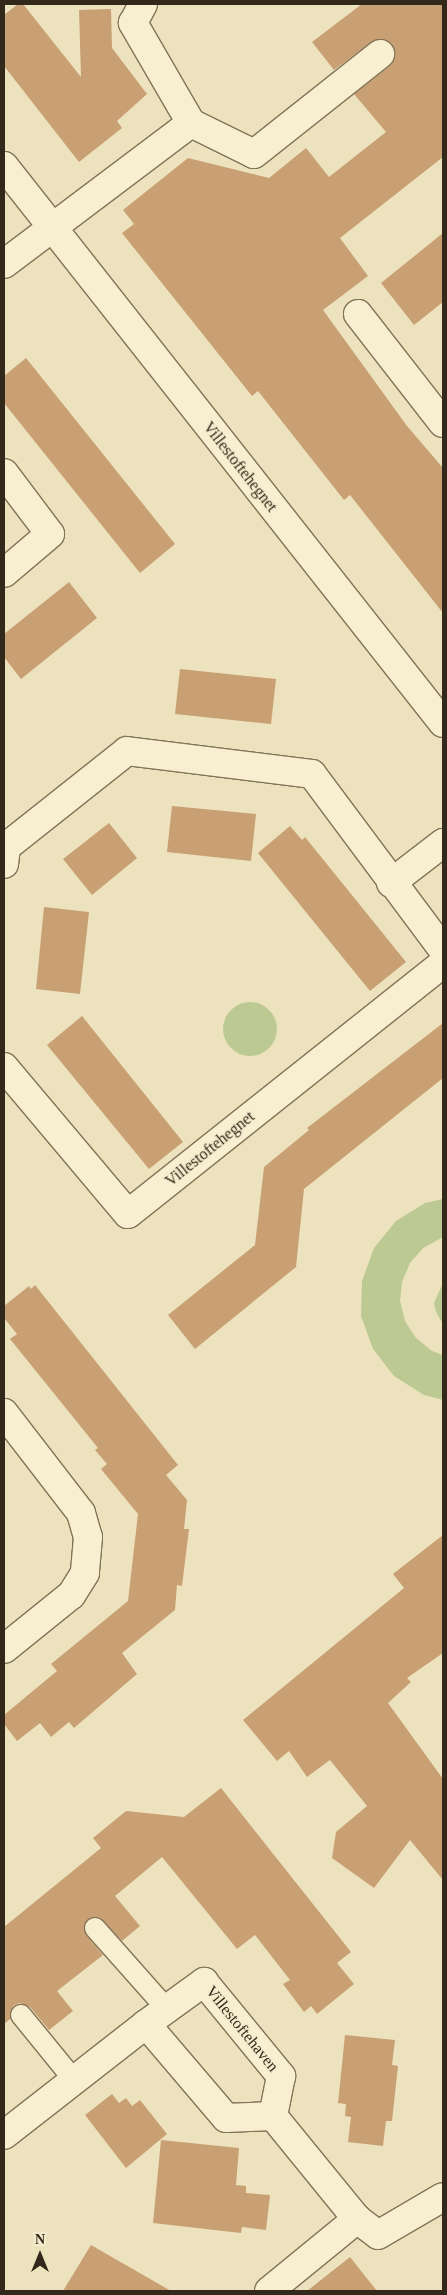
<!DOCTYPE html>
<style>
body{margin:0}
#map{position:relative;width:447px;height:2295px;overflow:hidden;background:#ece2bd;font-family:"Times New Roman",serif}
div>[style]{position:absolute}
.green>*{inset:0;background:#bdc992}
.round{border-radius:50%}
.building>*{inset:0;background:#c9a074}
.roads{filter:drop-shadow(1px 0 #837357) drop-shadow(-1px 0 #837357) drop-shadow(0 1px #837357) drop-shadow(0 -1px #837357)}
.lane>*{height:20px;margin:-10px;padding:0 10px;transform-origin:10px;border-radius:10px;background:#f7efd0}
.street>*{height:28px;margin:-14px;padding:0 14px;transform-origin:14px;border-radius:14px;background:#f7efd0}
span{translate:-50% -50%;white-space:nowrap;text-align:center;line-height:1.15;-webkit-text-stroke:4px #f4eccd;paint-order:stroke}
.street-label{font-size:16px;color:#33291b}
.frame{position:absolute;inset:0;border:5px solid #33291b;pointer-events:none}
.north{position:absolute;left:15px;top:2230px;width:50px;height:50px;-webkit-text-stroke:4px #f4eccd;paint-order:stroke;rotate:0deg;font-size:14px;font-weight:700;line-height:20px;text-align:center;color:#33291b}
.north::after{content:'';display:block;margin:auto;width:18px;height:22px;background:#33291b;clip-path:polygon(50% 0,100% 100%,50% 72%,0 100%)}
</style>
<div id="map">
<div class="green">
<div class="round" style="left:223px;top:1002px;width:54px;height:54px"></div>
<div style="clip-path:polygon(443px 1199px,443px 1237px,423px 1248px,410px 1263px,402px 1282px,400px 1301px,405px 1321px,416px 1338px,432px 1351px,443px 1355px,443px 1400px,424px 1395px,394px 1376px,373px 1349px,361px 1316px,362px 1281px,374px 1248px,396px 1221px,425px 1203px)"></div>
<div style="clip-path:polygon(443px 1283px,443px 1324px,436px 1312px,434px 1303px)"></div>
</div>
<div class="building">
<div style="clip-path:polygon(18px 4px,23px 4px,81px 77px,79px 10px,111px 9px,112px 48px,147px 94px,117px 121px,122px 128px,79px 162px,4px 66px,4px 15px)"></div>
<div style="clip-path:polygon(362px 4px,443px 4px,443px 157px,340px 238px,368px 276px,323px 310px,407px 426px,443px 468px,443px 613px,350px 495px,344px 500px,258px 391px,252px 396px,122px 233px,134px 224px,123px 210px,188px 158px,269px 178px,306px 148px,329px 177px,386px 132px,354px 94px,390px 66px,395px 52px,392px 44px,385px 39px,371px 42px,334px 70px,312px 42px)"></div>
<div style="clip-path:polygon(443px 233px,443px 302px,414px 325px,381px 283px)"></div>
<div style="clip-path:polygon(26px 358px,175px 544px,140px 573px,4px 403px,4px 376px)"></div>
<div style="clip-path:polygon(69px 582px,97px 618px,21px 679px,4px 657px,4px 634px)"></div>
<div style="clip-path:polygon(180px 669px,276px 679px,271px 724px,175px 714px)"></div>
<div style="clip-path:polygon(172px 806px,256px 814px,251px 861px,167px 852px)"></div>
<div style="clip-path:polygon(109px 823px,137px 858px,92px 895px,63px 859px)"></div>
<div style="clip-path:polygon(290px 826px,302px 840px,305px 837px,406px 962px,370px 991px,258px 853px)"></div>
<div style="clip-path:polygon(44px 907px,89px 912px,80px 994px,36px 989px)"></div>
<div style="clip-path:polygon(82px 1016px,183px 1142px,149px 1169px,47px 1045px)"></div>
<div style="clip-path:polygon(443px 1023px,443px 1078px,304px 1189px,296px 1267px,195px 1349px,168px 1315px,255px 1245px,264px 1167px,309px 1130px,307px 1128px)"></div>
<div style="clip-path:polygon(35px 1285px,178px 1465px,166px 1475px,187px 1500px,184px 1529px,189px 1529px,182px 1586px,177px 1585px,175px 1610px,122px 1653px,137px 1674px,74px 1728px,69px 1722px,51px 1737px,40px 1723px,17px 1741px,4px 1724px,4px 1715px,57px 1671px,51px 1664px,128px 1601px,138px 1514px,101px 1469px,107px 1464px,95px 1450px,98px 1448px,10px 1339px,17px 1334px,4px 1318px,4px 1306px,29px 1286px,31px 1289px)"></div>
<div style="clip-path:polygon(443px 1535px,443px 1653px,407px 1678px,411px 1682px,388px 1703px,443px 1779px,443px 1880px,410px 1840px,374px 1888px,332px 1858px,336px 1832px,367px 1806px,330px 1760px,307px 1777px,289px 1751px,277px 1761px,243px 1720px,404px 1588px,393px 1574px)"></div>
<div style="clip-path:polygon(221px 1788px,351px 1952px,337px 1963px,354px 1984px,317px 2014px,311px 2006px,304px 2012px,283px 1984px,290px 1980px,255px 1935px,237px 1949px,162px 1857px,115px 1896px,140px 1926px,122px 1941px,99px 1917px,92px 1917px,84px 1924px,86px 1935px,103px 1955px,57px 1991px,73px 2011px,49px 2030px,30px 2007px,19px 2003px,13px 2006px,10px 2019px,4px 2024px,4px 1927px,101px 1848px,93px 1838px,126px 1811px,184px 1817px)"></div>
<div style="clip-path:polygon(345px 2035px,395px 2040px,392px 2065px,398px 2066px,392px 2121px,386px 2121px,383px 2146px,348px 2142px,351px 2117px,345px 2116px,346px 2104px,338px 2103px)"></div>
<div style="clip-path:polygon(112px 2094px,119px 2103px,126px 2098px,132px 2106px,140px 2100px,167px 2134px,126px 2168px,85px 2115px)"></div>
<div style="clip-path:polygon(161px 2140px,239px 2148px,236px 2185px,246px 2186px,246px 2193px,270px 2195px,266px 2230px,242px 2227px,241px 2233px,153px 2223px)"></div>
<div style="clip-path:polygon(91px 2245px,171px 2291px,63px 2291px)"></div>
<div style="clip-path:polygon(350px 2257px,377px 2291px,307px 2291px)"></div>
</div>
<div class="roads">
<div class="lane">
<div style="left:95px;top:1928px;width:107px;rotate:48.4deg"></div>
<div style="left:21px;top:2015px;width:84px;rotate:50.8deg"></div>
</div>
<div class="street">
<div style="left:191px;top:123px;width:70px;rotate:26.2deg"></div>
<div style="left:254px;top:154px;width:161px;rotate:-38.4deg"></div>
<div style="left:4px;top:166px;width:709px;rotate:51.76deg"></div>
<div style="left:4px;top:264px;width:234px;rotate:-37deg"></div>
<div style="left:191px;top:123px;width:116px;rotate:-120.1deg"></div>
<div style="left:133px;top:23px;width:21px;rotate:-62deg"></div>
<div style="left:358px;top:314px;width:138px;rotate:52.1deg"></div>
<div style="left:4px;top:473px;width:76px;rotate:53deg"></div>
<div style="left:50px;top:534px;width:60px;rotate:139.7deg"></div>
<div style="left:4px;top:864px;width:17px;rotate:-83deg"></div>
<div style="left:6px;top:847px;width:154px;rotate:-38.4deg"></div>
<div style="left:127px;top:751px;width:186px;rotate:7.1deg"></div>
<div style="left:312px;top:774px;width:219px;rotate:53.3deg"></div>
<div style="left:391px;top:883px;width:66px;rotate:-37.6deg"></div>
<div style="left:4px;top:1067px;width:192px;rotate:49.9deg"></div>
<div style="left:128px;top:1214px;width:403px;rotate:-38.5deg"></div>
<div style="left:4px;top:1413px;width:126px;rotate:52.4deg"></div>
<div style="left:81px;top:1513px;width:25px;rotate:74deg"></div>
<div style="left:88px;top:1537px;width:36px;rotate:95deg"></div>
<div style="left:85px;top:1573px;width:26px;rotate:122deg"></div>
<div style="left:71px;top:1595px;width:86px;rotate:141.1deg"></div>
<div style="left:146px;top:2024px;width:72px;rotate:-35.9deg"></div>
<div style="left:204px;top:1982px;width:122px;rotate:50.7deg"></div>
<div style="left:281px;top:2076px;width:41px;rotate:101.3deg"></div>
<div style="left:4px;top:2135px;width:180px;rotate:-38deg"></div>
<div style="left:146px;top:2024px;width:123px;rotate:49.6deg"></div>
<div style="left:226px;top:2118px;width:47px;rotate:-2.4deg"></div>
<div style="left:273px;top:2116px;width:133px;rotate:50.8deg"></div>
<div style="left:357px;top:2219px;width:26px;rotate:37deg"></div>
<div style="left:378px;top:2235px;width:75px;rotate:-30.3deg"></div>
<div style="left:269px;top:2291px;width:114px;rotate:-39.3deg"></div>
</div>
</div>
<div class="street-label">
<span style="left:240px;top:467px;rotate:52deg">Villestoftehegnet</span>
<span style="left:210px;top:1149px;rotate:-39deg">Villestoftehegnet</span>
<span style="left:242px;top:2029px;rotate:51deg">Villestoftehaven</span>
</div>
<div class="frame"></div>
<div class="north">N</div>
</div>
